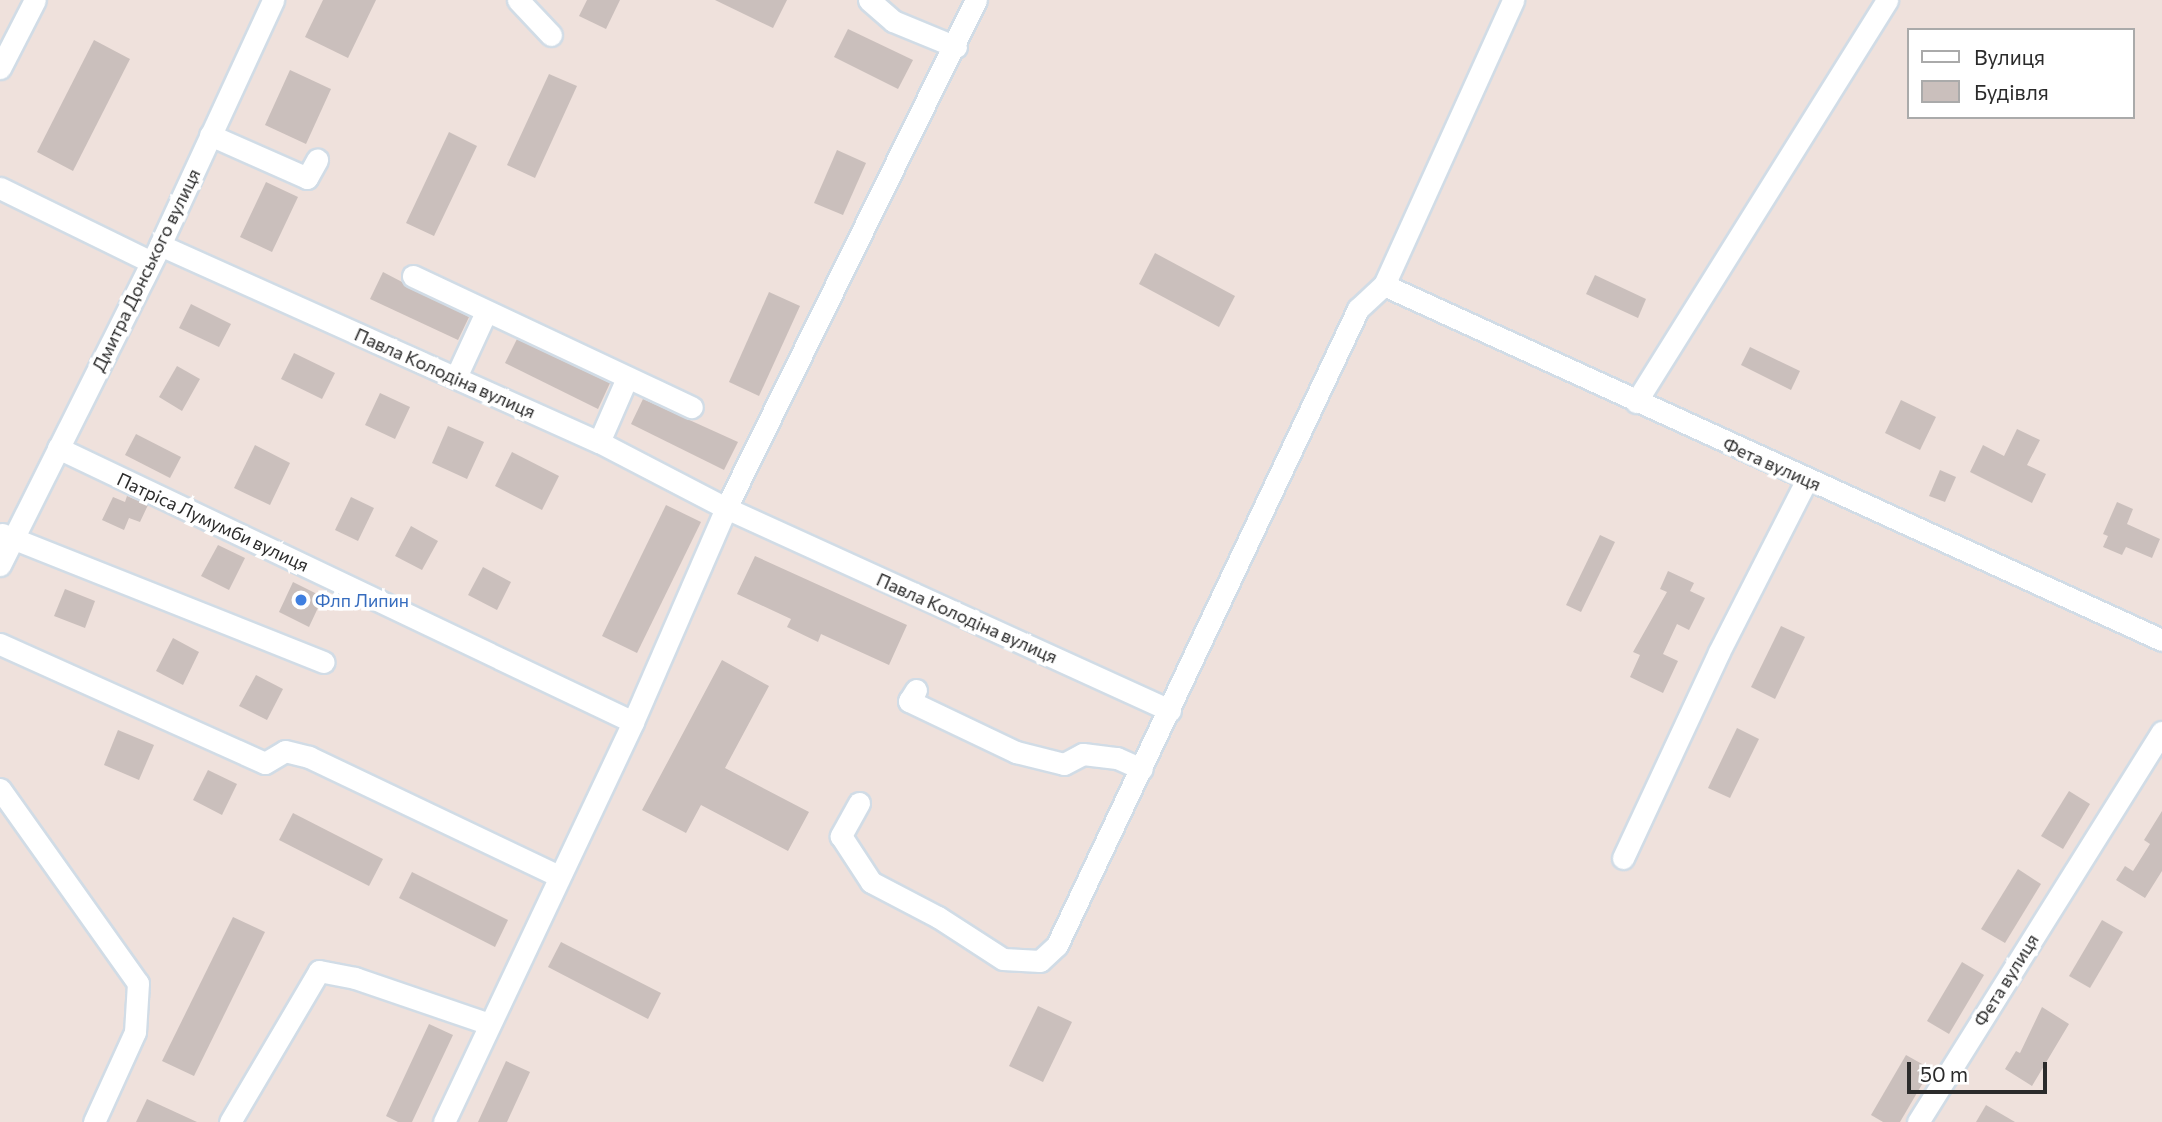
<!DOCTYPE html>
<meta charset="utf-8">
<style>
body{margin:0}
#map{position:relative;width:2162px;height:1122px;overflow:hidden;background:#efe1dc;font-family:Commissioner,sans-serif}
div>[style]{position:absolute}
.building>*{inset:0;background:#cabfbc}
.roads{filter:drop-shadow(2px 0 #d1dce6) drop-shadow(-2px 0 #d1dce6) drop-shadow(0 2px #d1dce6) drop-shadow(0 -2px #d1dce6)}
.minor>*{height:21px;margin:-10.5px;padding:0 10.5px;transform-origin:10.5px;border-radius:10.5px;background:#fff}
.dots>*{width:19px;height:19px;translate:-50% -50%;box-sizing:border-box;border:4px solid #fff;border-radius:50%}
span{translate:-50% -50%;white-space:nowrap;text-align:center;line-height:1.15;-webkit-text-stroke:7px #fff;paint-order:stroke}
.street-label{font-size:18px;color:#2b2b2b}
.shop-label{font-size:18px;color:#366cbe}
.left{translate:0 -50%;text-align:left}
.legend{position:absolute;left:1907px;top:28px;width:228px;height:91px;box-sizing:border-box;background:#fff;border:2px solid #aaa;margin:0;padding:9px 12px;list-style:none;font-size:21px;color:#2b2b2b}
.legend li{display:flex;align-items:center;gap:14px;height:35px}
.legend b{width:35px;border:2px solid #aaa}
.scale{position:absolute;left:1907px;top:1062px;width:140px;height:32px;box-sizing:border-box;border:4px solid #2b2b2b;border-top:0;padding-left:9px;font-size:21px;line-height:24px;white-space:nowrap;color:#2b2b2b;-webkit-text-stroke:5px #fff;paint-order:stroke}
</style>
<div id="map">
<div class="building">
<div style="clip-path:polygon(323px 0,376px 0,348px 58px,305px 37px)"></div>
<div style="clip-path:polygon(587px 0,620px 0,606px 29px,579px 16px)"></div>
<div style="clip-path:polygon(715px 0,787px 0,773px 28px)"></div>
<div style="clip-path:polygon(848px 29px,913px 60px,898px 89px,834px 57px)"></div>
<div style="clip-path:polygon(94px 40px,130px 59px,73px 171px,37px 152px)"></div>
<div style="clip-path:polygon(290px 70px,331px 89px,306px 144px,265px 125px)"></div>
<div style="clip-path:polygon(549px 74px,577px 86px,535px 178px,507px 165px)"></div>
<div style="clip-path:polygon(449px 132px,477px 146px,434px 236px,406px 223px)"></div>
<div style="clip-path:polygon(837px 150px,866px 163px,843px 215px,814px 203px)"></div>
<div style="clip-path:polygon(266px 182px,298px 197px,272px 252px,240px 237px)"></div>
<div style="clip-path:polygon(1155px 253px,1235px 296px,1219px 327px,1139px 284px)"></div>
<div style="clip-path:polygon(383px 272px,469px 317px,458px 340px,370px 299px)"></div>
<div style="clip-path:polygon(1595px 275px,1646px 299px,1638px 318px,1586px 294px)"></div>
<div style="clip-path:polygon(769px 292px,800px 306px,759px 396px,729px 382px)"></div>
<div style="clip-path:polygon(191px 304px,231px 324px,219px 347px,179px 328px)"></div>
<div style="clip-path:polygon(517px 339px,610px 383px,598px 409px,505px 363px)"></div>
<div style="clip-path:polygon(1750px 347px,1800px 371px,1791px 390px,1741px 365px)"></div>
<div style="clip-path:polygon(294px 353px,335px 373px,322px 399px,281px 379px)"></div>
<div style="clip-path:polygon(177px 366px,200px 379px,182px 411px,159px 397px)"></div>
<div style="clip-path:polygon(380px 393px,410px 407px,395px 439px,365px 425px)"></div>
<div style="clip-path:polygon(643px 399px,738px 442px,724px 470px,631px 424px)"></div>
<div style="clip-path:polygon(1901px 400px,1936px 417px,1920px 450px,1885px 433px)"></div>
<div style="clip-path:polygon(448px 426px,484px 442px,467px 479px,432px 463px)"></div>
<div style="clip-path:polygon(2017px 429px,2040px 440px,2027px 465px,2046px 474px,2032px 503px,1970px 472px,1983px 445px,2004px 456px)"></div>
<div style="clip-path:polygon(136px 434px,181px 457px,170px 478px,125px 455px)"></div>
<div style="clip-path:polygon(255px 445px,290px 463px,270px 505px,234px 488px)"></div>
<div style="clip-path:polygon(512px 452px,559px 476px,542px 510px,495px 486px)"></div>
<div style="clip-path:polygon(1940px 470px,1956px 477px,1945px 502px,1929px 496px)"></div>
<div style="clip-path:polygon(127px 496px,148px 505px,140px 522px,129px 518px,124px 530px,102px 520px,113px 497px,125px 502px)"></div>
<div style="clip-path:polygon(351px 497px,374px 508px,358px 541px,335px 530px)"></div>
<div style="clip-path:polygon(2117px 502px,2133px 509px,2127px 524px,2160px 539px,2152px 558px,2126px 547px,2122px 555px,2103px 547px,2108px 536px,2103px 534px)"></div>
<div style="clip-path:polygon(666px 505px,701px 522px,637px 653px,602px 636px)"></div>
<div style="clip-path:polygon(411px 526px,438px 541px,422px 570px,395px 556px)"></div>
<div style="clip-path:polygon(1600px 535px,1615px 542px,1581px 612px,1566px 605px)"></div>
<div style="clip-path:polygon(218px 545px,245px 558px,229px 590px,201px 576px)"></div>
<div style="clip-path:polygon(755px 556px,907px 625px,889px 665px,821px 634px,818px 642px,787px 627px,791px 619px,737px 594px)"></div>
<div style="clip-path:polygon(483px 567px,511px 582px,497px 610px,468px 595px)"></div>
<div style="clip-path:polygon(1668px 571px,1694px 583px,1690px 591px,1705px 598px,1689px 630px,1677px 624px,1663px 654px,1678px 661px,1663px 693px,1630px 677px,1640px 655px,1633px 652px,1667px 592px,1660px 589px)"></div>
<div style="clip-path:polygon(293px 582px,323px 597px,309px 627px,279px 612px)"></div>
<div style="clip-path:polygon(65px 589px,95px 601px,85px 628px,54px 616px)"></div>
<div style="clip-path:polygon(1781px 626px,1805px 637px,1775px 699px,1751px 687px)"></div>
<div style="clip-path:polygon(173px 638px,199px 652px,183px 685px,156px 671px)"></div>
<div style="clip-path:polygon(722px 660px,769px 686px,725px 768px,809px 812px,788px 851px,701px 805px,686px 833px,642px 810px)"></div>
<div style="clip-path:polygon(256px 675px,283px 689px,267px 720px,239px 706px)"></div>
<div style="clip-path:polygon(1737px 728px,1759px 739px,1730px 798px,1708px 788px)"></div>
<div style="clip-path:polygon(118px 730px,154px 745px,139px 780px,104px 765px)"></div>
<div style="clip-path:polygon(208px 770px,237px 784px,222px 815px,193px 800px)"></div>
<div style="clip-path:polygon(2069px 791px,2090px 804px,2063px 849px,2041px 836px)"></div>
<div style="clip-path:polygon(2162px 811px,2162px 871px,2145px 898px,2116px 880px,2125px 866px,2133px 871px,2150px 844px,2144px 840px)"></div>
<div style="clip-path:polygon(293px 813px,383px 859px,369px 886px,279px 840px)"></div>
<div style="clip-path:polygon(2018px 869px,2041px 884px,2005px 943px,1981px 929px)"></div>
<div style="clip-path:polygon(412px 872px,508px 920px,495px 947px,399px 898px)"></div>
<div style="clip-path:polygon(233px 917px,265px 932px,194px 1076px,162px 1061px)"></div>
<div style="clip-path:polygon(2102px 920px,2123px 932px,2090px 988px,2069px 976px)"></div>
<div style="clip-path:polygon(561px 942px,661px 993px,648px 1019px,548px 967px)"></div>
<div style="clip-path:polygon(1962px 962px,1984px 975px,1949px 1034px,1927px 1021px)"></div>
<div style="clip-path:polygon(1038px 1006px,1072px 1022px,1043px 1082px,1009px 1066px)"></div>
<div style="clip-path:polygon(2042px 1007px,2069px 1024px,2032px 1086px,2005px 1069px,2016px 1051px,2020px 1053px)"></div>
<div style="clip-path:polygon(429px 1024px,453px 1035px,412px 1122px,398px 1122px,386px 1116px)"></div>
<div style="clip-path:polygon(1906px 1055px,1931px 1069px,1900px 1122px,1883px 1122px,1871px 1115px)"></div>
<div style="clip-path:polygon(506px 1061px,530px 1072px,507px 1122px,478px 1122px)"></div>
<div style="clip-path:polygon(147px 1099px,197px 1122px,136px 1122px)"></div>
<div style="clip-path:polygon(1986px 1105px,2015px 1122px,1976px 1122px)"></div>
</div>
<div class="roads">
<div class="minor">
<div style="left:518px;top:0;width:48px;rotate:46.7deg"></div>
<div style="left:869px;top:0;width:32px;rotate:41deg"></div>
<div style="left:893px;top:21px;width:68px;rotate:22.4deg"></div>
<div style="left:0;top:68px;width:76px;rotate:-62.8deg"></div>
<div style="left:210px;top:135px;width:106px;rotate:23.9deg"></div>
<div style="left:307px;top:178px;width:21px;rotate:-61deg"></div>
<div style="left:0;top:188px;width:168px;rotate:26.1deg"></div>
<div style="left:160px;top:245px;width:481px;rotate:24.2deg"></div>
<div style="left:599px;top:442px;width:143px;rotate:27.5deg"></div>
<div style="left:726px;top:508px;width:488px;rotate:24.5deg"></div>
<div style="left:413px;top:276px;width:308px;rotate:25.2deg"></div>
<div style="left:1384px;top:285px;width:855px;rotate:24.53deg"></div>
<div style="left:456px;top:377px;width:72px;rotate:-65.2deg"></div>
<div style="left:1636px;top:402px;width:474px;rotate:-58deg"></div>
<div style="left:599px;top:442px;width:70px;rotate:-66.4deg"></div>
<div style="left:58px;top:448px;width:637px;rotate:25.48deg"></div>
<div style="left:2px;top:534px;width:346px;rotate:21.7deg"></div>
<div style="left:0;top:565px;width:358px;rotate:-63.4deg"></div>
<div style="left:160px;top:245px;width:270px;rotate:-65.2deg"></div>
<div style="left:0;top:644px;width:290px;rotate:24.2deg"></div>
<div style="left:265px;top:763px;width:23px;rotate:-31deg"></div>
<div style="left:285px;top:751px;width:25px;rotate:14deg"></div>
<div style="left:309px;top:757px;width:276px;rotate:25.5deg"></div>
<div style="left:916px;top:690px;width:13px;rotate:122deg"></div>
<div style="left:909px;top:701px;width:119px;rotate:25.5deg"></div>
<div style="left:1016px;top:752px;width:49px;rotate:14deg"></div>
<div style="left:1064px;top:764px;width:21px;rotate:-28deg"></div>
<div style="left:1083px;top:754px;width:34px;rotate:7deg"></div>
<div style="left:1117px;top:758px;width:27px;rotate:24deg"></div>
<div style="left:0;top:789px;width:238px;rotate:54.6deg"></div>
<div style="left:138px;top:983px;width:49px;rotate:93.5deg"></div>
<div style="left:135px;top:1032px;width:99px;rotate:114.5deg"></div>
<div style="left:859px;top:803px;width:38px;rotate:119deg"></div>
<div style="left:841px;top:836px;width:55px;rotate:56.9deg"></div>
<div style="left:871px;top:882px;width:76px;rotate:27.6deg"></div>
<div style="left:938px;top:917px;width:77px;rotate:32.9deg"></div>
<div style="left:1003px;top:959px;width:37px;rotate:3deg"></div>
<div style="left:1040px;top:961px;width:23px;rotate:-43deg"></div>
<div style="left:1057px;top:945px;width:704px;rotate:-64.67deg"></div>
<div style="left:1358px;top:309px;width:35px;rotate:-43deg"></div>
<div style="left:1384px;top:285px;width:313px;rotate:-65.6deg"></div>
<div style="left:1623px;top:858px;width:227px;rotate:-65deg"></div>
<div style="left:1719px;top:652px;width:194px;rotate:-63deg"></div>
<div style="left:230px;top:1122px;width:175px;rotate:-59.5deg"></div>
<div style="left:319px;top:971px;width:37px;rotate:11deg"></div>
<div style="left:355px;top:978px;width:142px;rotate:18.9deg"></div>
<div style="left:444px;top:1122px;width:442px;rotate:-64.7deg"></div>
<div style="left:633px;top:722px;width:233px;rotate:-66.5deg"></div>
<div style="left:726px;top:508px;width:566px;rotate:-63.8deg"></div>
<div style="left:1918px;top:1122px;width:460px;rotate:-58deg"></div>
</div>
</div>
<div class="dots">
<div style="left:301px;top:600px;background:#3f7fe0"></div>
</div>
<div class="street-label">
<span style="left:146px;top:270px;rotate:-64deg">Дмитра Донського вулиця</span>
<span style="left:445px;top:373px;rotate:24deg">Павла Колодіна вулиця</span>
<span style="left:1772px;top:464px;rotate:24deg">Фета вулиця</span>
<span style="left:213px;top:522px;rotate:25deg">Патріса Лумумби вулиця</span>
<span style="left:967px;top:618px;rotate:24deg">Павла Колодіна вулиця</span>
<span style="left:2006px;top:980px;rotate:-58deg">Фета вулиця</span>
</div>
<div class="shop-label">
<span class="left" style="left:315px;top:600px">Флп Липин</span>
</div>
<ul class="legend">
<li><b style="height:9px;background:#fff"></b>Вулиця</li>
<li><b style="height:19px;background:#cabfbc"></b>Будівля</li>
</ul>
<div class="scale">50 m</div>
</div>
